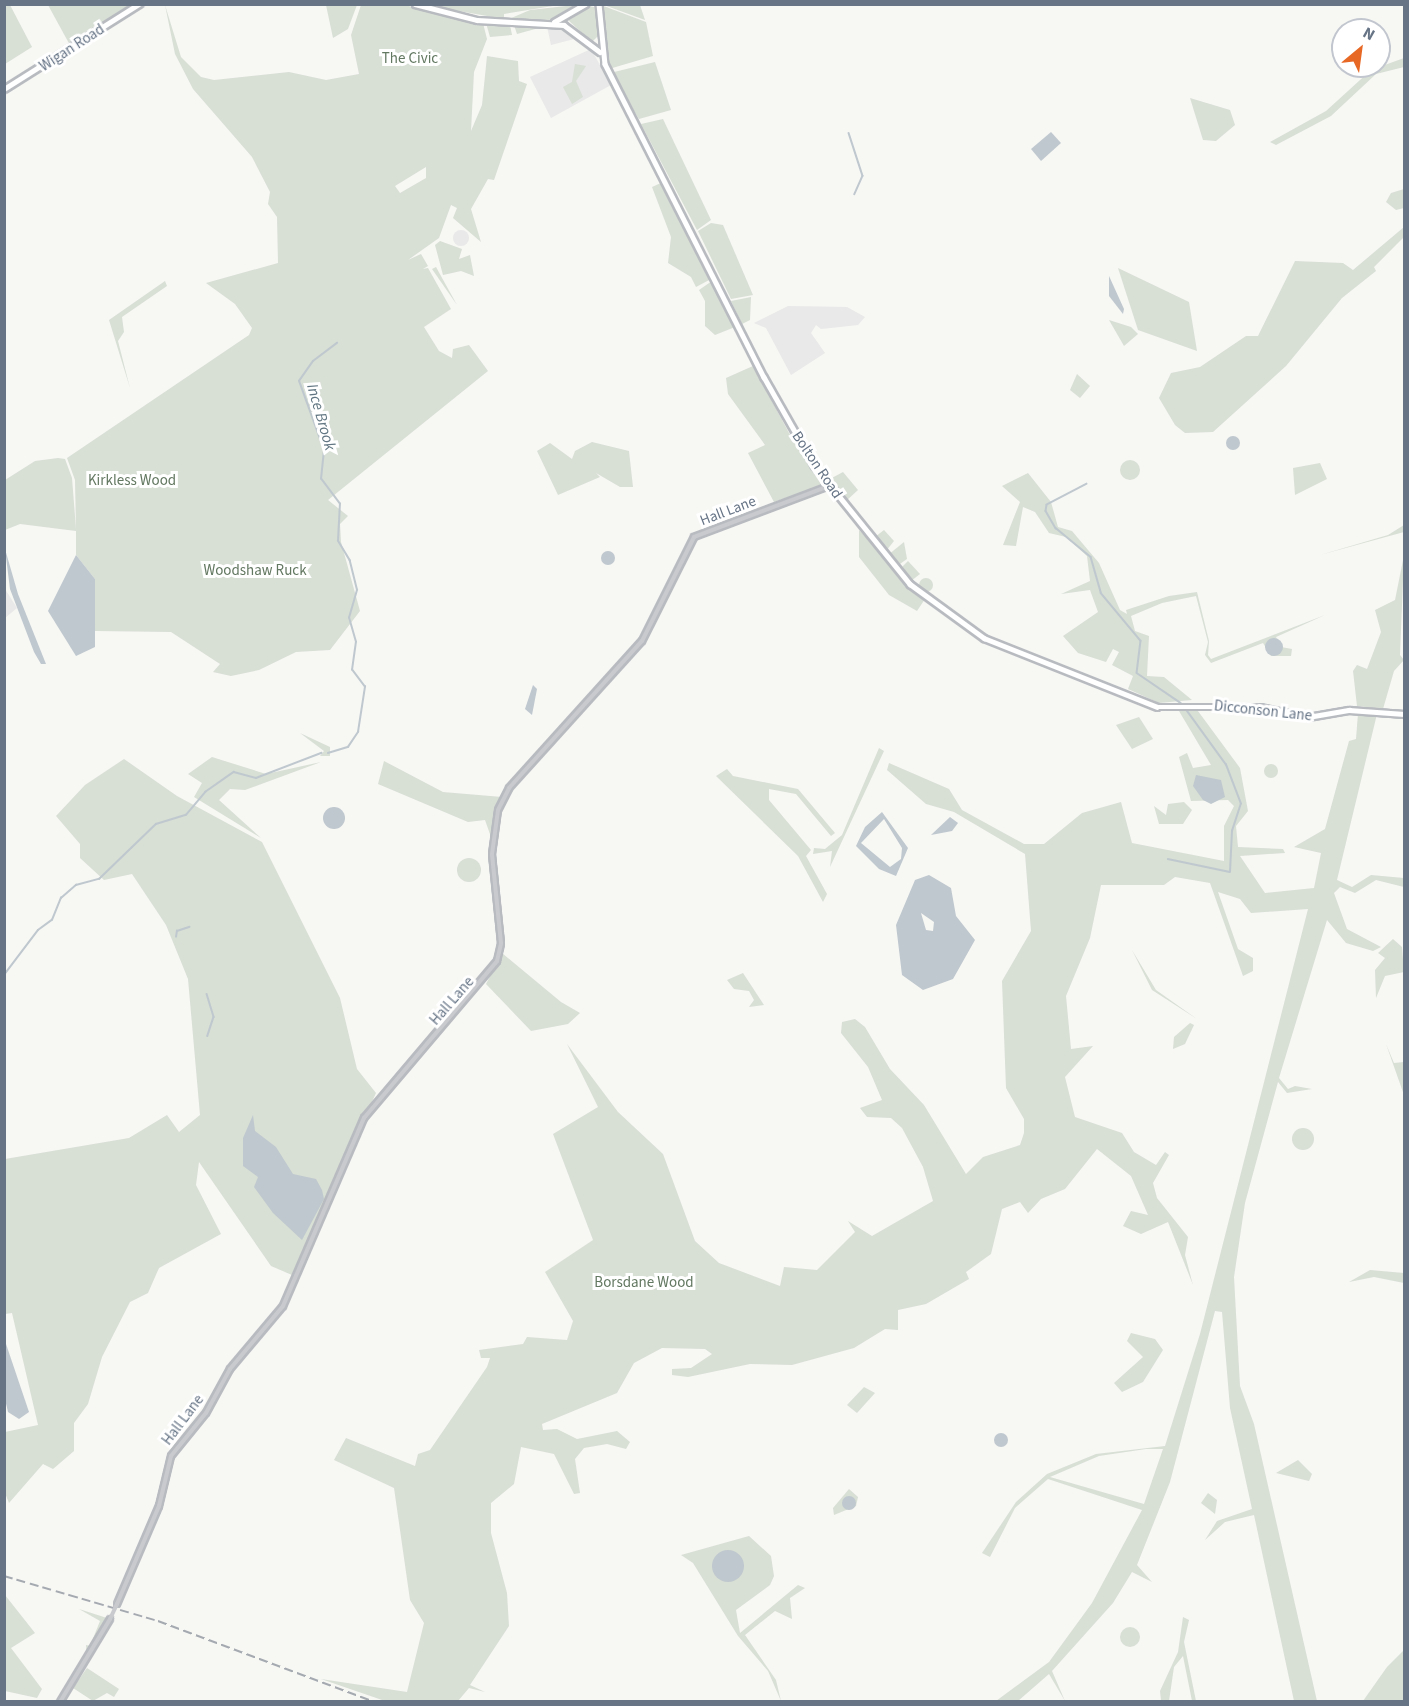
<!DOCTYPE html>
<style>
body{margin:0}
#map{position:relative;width:1409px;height:1706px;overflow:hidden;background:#f7f7f4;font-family:"Source Sans 3",sans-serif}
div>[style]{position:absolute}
.built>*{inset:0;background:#e8e9e8}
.round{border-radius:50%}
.green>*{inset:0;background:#d8dfd5}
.water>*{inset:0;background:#bfc8ce}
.stream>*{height:1.5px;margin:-0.75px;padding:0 0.75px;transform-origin:0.75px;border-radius:0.75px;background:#bfc8ce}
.roads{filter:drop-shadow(2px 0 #b8bbc0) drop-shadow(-2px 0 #b8bbc0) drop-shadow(0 2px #b8bbc0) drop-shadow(0 -2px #b8bbc0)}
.minor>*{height:4px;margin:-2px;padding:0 2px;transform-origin:2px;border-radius:2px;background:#c8cace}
.major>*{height:4.5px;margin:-2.25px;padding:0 2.25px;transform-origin:2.25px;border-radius:2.25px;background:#fff}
.rail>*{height:1.5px;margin-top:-0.75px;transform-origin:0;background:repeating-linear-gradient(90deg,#a5aab1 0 9px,transparent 0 13.5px)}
.minor-bridge>*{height:4px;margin:-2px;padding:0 2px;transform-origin:2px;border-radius:2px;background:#c8cace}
span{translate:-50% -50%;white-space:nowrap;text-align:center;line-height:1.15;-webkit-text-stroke:6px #fff;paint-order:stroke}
.street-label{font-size:15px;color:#667486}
.park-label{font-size:15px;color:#637861}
.water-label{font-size:16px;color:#617682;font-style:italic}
.frame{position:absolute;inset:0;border:6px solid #667486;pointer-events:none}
.north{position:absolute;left:1331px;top:18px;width:60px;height:60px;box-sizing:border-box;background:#fff;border:2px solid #c2c7cf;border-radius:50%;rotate:29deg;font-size:16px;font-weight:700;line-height:24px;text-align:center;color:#667486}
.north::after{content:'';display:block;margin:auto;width:21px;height:27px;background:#e76824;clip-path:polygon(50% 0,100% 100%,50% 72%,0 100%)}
</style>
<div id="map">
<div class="built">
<div style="clip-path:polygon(547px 26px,564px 27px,574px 39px,551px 45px)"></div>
<div style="clip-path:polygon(591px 49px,611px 85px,551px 118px,530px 77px)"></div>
<div class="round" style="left:453px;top:230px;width:16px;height:16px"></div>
<div style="clip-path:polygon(788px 306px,847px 307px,865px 317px,858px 325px,821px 329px,816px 325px,811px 333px,825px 353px,791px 375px,766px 328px,754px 323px)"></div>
<div style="clip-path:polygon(5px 589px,17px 608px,5px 618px,4px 618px)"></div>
</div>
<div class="green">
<div style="clip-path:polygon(4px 5px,10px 5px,32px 47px,5px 64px)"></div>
<div style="clip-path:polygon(48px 5px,132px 5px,71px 47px)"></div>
<div style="clip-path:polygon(evenodd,165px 5px,181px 57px,201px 77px,214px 80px,289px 72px,326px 80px,359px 74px,351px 35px,361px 5px,404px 5px,483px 23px,487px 39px,474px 72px,471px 131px,482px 105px,487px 56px,518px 61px,519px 81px,527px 84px,494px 180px,488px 179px,471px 209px,481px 242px,453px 218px,457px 208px,451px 205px,439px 238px,408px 260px,421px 254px,428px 266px,423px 269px,428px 268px,451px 309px,424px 327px,439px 351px,452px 358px,453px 349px,469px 345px,488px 371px,328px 500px,348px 516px,340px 524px,341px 542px,360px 611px,330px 650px,296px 652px,259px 670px,231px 676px,213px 672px,220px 664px,171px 632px,95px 631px,95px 579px,76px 555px,76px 531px,20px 524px,5px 530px,5px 480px,35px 461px,58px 458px,65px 459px,72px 478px,76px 529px,75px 480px,67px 458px,249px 335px,252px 328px,235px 304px,206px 283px,278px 263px,277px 217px,268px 204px,270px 192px,252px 157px,193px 89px,175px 54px,165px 5px,426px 167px,426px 178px,400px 193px,395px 186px,426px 167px)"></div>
<div style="clip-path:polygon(326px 5px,357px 5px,348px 29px,333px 38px)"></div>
<div style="clip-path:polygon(425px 5px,559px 5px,504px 14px,504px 19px)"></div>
<div style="clip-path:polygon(575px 5px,552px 20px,509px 19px,530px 10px)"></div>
<div style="clip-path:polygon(585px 5px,598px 8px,599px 35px,592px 42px,568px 20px)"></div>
<div style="clip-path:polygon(601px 5px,646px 22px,653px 56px,609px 69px)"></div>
<div style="clip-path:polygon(604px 5px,640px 5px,645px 20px)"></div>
<div style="clip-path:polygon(486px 23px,510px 25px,512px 35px,490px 37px)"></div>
<div style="clip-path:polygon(514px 25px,530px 26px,546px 26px,517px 34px)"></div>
<div style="clip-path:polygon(1404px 58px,1404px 67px,1376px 74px,1331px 116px,1276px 145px,1270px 142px,1326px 111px,1371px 70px)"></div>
<div style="clip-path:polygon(655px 62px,671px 110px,639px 119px,610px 73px)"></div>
<div style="clip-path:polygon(575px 64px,586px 66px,576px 81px,583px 97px,572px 104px,563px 87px,572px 82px)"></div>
<div style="clip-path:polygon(1190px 98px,1230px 110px,1235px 125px,1216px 141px,1203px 140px)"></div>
<div style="clip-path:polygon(663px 119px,711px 220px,697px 230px,641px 124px)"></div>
<div style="clip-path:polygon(663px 182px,711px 279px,696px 287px,691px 277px,668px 263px,671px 237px,652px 187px)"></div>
<div style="clip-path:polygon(1404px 189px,1404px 208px,1396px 210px,1386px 202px,1391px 193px)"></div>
<div style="clip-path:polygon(711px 223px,723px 225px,753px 295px,731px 299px,698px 231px)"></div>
<div style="clip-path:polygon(1404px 227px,1404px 237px,1374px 267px,1376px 271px,1342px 298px,1286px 366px,1213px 432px,1185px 433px,1175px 425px,1159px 398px,1171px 373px,1200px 367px,1246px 336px,1258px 336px,1295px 261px,1343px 263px,1353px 270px)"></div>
<div style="clip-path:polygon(440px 241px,462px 249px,459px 259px,470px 255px,474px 276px,461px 271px,443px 275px,435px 245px)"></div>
<div style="clip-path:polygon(436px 267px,457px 305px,432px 269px)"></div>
<div style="clip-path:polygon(1118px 268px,1189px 302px,1197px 351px,1138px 330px)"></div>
<div style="clip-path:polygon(165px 281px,167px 286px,122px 317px,124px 332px,118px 341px,130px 388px,109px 320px)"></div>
<div style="clip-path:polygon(712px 281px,735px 327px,715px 335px,705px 326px,705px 301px,699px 290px)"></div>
<div style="clip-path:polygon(751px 297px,750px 320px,742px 324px,731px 301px)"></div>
<div style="clip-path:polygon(1109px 320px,1131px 327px,1138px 334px,1124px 346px)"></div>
<div style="clip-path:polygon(753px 366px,789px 433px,825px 484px,774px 502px,748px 453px,765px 445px,728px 394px,726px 378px)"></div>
<div style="clip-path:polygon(1077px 374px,1090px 386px,1080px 398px,1070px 390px)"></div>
<div style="clip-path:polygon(592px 442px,629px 451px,633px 487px,620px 487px,596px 473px,600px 477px,558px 495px,537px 451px,550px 443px,572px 459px,575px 451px)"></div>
<div class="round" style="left:1120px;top:460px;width:20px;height:20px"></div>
<div style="clip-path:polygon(1320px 463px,1327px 479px,1295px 495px,1293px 468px)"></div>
<div style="clip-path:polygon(843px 472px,858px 490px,846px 501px,830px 479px)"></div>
<div style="clip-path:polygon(1028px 473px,1051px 502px,1058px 527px,1072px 531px,1099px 563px,1120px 610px,1127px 614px,1126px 610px,1169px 596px,1197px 592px,1209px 641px,1208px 655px,1211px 659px,1325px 615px,1276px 637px,1281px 647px,1292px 649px,1291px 656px,1271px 656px,1263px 643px,1211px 663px,1205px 655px,1208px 642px,1196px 596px,1162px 603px,1131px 616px,1135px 631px,1149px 636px,1147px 676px,1164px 677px,1192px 700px,1159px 703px,1128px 689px,1133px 676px,1112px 665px,1119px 652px,1113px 649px,1106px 662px,1078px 653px,1063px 636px,1098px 612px,1090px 590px,1061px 594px,1090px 581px,1087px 556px,1066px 537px,1049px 533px,1035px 512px,1023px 507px,1016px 546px,1003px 545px,1020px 502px,1002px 486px)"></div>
<div style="clip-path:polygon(1404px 525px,1404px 532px,1320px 555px,1388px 535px)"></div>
<div style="clip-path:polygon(859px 530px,925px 599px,917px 611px,889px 595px,859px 557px)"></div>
<div style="clip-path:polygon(884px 530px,894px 541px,886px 551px,875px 537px)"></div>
<div style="clip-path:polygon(904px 542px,907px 559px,897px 566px,888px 555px)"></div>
<div style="clip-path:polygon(1404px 555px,1400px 655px,1404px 660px,1394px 671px,1383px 709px,1357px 706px,1353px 671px,1357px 665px,1367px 669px,1381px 632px,1375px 610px,1395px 600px)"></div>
<div style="clip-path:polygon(908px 561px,920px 574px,911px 581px,900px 569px)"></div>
<div class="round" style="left:919px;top:578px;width:14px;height:14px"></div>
<div style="clip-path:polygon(evenodd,1195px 707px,1240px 768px,1248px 811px,1236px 826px,1238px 847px,1283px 849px,1285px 853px,1240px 856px,1265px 893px,1314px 888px,1321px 853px,1294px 847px,1325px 829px,1349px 741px,1356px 739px,1358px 713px,1377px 714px,1337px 880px,1352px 887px,1371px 875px,1404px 878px,1404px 887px,1376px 880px,1355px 893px,1340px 887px,1334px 893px,1347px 929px,1381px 947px,1373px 951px,1346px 943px,1327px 920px,1279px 1078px,1288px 1089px,1295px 1086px,1312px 1089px,1287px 1093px,1278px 1082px,1245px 1203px,1234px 1277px,1240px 1386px,1254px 1424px,1317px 1701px,1294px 1701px,1254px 1515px,1225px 1522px,1205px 1540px,1217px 1521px,1252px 1509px,1230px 1408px,1222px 1312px,1215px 1311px,1170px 1482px,1137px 1565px,1152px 1582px,1132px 1572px,1113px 1603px,1052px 1671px,1065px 1701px,1049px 1674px,1018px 1701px,996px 1701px,1049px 1662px,1092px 1603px,1142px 1510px,1048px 1479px,1015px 1508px,990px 1557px,982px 1553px,1016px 1502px,1047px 1474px,1096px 1454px,1165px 1446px,1200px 1334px,1308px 909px,1251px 913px,1240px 899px,1218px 892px,1238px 949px,1253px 958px,1253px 971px,1243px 976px,1210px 883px,1175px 877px,1164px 885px,1101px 885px,1090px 938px,1066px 996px,1071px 1049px,1093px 1046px,1065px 1077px,1075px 1117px,1122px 1133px,1134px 1152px,1156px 1165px,1165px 1152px,1169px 1155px,1153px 1183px,1157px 1198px,1188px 1237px,1185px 1255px,1193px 1285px,1168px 1222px,1141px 1234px,1123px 1226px,1131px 1211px,1148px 1215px,1131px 1176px,1097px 1149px,1065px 1189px,1041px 1199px,1028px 1213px,1020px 1202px,1002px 1209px,991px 1254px,966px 1272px,969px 1279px,926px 1304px,898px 1310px,898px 1330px,885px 1329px,854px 1348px,792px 1365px,750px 1364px,688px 1377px,672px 1375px,672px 1369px,691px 1368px,712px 1354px,705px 1349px,662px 1348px,634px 1363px,617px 1393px,542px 1424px,543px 1430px,557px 1429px,577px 1439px,617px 1431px,630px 1442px,626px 1449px,607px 1444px,584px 1448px,575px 1459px,580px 1493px,574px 1494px,554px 1454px,521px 1447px,514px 1484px,491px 1503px,491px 1533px,507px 1593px,509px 1626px,470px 1685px,485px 1692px,469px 1688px,458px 1701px,385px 1701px,321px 1679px,407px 1692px,424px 1623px,410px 1600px,394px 1488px,334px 1460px,346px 1438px,415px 1466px,418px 1454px,430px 1450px,487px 1367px,490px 1358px,481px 1358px,479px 1350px,523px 1344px,527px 1337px,567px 1340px,573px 1321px,545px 1272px,593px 1240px,553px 1134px,598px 1107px,567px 1044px,618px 1112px,663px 1154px,695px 1241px,719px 1263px,780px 1286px,784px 1267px,817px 1270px,855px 1232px,848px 1221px,872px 1236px,933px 1201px,923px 1167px,902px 1128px,891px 1118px,867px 1117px,860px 1108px,882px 1100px,868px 1067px,841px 1033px,842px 1022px,855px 1019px,865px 1027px,890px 1069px,924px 1105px,966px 1174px,983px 1157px,1020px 1145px,1024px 1133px,1024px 1119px,1006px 1088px,1002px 981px,1031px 931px,1025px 854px,954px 812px,926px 804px,887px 770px,889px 763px,949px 789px,962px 810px,1024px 844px,1044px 844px,1082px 813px,1121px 802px,1132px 843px,1224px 861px,1224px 826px,1234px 806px,1228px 800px,1191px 801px,1179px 757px,1187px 753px,1193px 768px,1211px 765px,1179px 711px,1195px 707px,1146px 1449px,1163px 1449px,1144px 1504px,1050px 1477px,1099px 1456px,1146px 1449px)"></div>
<div style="clip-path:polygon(1139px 717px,1153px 739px,1132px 749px,1116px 725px)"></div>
<div style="clip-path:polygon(300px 733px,330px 747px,330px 756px,320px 756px,324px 751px)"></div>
<div style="clip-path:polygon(879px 748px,884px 751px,830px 867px,832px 851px,813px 854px,814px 848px,825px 849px,842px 835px)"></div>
<div style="clip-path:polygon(212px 757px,266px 774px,321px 762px,245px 790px,230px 789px,219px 800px,261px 838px,194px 797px,202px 783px,188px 774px)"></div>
<div style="clip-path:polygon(124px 759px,177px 796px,262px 842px,340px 998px,357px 1069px,376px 1093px,292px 1275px,271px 1266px,199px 1162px,196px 1185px,221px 1234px,159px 1268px,148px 1293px,130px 1302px,102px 1357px,88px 1404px,74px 1423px,74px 1451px,53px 1469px,43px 1464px,9px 1503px,5px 1493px,5px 1432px,38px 1425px,12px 1313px,5px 1314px,5px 1159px,129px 1138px,167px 1115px,179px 1132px,200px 1115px,188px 979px,166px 925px,132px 874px,104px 880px,80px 858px,80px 844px,56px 816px,85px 785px)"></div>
<div style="clip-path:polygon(384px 761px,443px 792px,502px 797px,491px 837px,485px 820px,468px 822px,378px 784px)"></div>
<div class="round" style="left:1264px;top:764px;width:14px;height:14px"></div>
<div style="clip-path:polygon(727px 769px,733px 776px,798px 789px,835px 833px,831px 836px,796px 794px,769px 789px,769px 800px,811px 850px,806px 856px,827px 894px,823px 902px,798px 856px,716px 776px)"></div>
<div style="clip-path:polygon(1184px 802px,1192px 810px,1183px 824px,1159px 824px,1154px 806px,1166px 815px,1168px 804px)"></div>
<div class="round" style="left:457px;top:858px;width:24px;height:24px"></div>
<div style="clip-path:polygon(1393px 939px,1402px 947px,1404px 972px,1385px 976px,1376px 998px,1375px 970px,1385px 958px,1378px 953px)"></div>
<div style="clip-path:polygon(1132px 950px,1156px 990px,1197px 1019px,1152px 990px)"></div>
<div style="clip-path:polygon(502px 953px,561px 1002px,580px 1013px,568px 1024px,531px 1031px,486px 984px)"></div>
<div style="clip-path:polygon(743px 973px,764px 1005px,749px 1007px,754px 1000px,749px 991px,734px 989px,727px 980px)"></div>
<div style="clip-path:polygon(1190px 1023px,1194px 1025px,1185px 1044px,1173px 1049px,1174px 1037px)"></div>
<div style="clip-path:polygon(1386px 1044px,1394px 1063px,1404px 1062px,1404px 1095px)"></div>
<div class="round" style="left:1292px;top:1128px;width:22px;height:22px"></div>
<div style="clip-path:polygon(1370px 1270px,1404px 1273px,1404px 1283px,1374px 1277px,1349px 1282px)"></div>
<div style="clip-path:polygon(1131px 1333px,1155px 1339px,1163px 1350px,1143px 1382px,1122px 1392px,1114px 1383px,1143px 1357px,1127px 1341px)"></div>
<div style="clip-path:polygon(864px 1387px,875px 1393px,857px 1413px,847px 1405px)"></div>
<div style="clip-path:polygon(1298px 1460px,1312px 1474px,1309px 1481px,1276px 1473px)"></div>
<div style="clip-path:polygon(849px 1489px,858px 1497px,856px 1506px,834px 1515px,833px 1508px)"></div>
<div style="clip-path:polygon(1208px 1493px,1217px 1500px,1215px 1514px,1201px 1503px)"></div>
<div style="clip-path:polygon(749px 1536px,771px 1556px,774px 1576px,770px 1585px,736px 1610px,740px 1633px,798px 1585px,805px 1588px,790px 1598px,792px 1619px,775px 1611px,745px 1635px,776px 1680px,781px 1701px,768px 1671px,738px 1636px,693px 1563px,681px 1555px)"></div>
<div style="clip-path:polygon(5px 1595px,35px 1633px,11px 1648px,42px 1689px,37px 1698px,5px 1691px)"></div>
<div style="clip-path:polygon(79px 1609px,107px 1618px,87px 1657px,86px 1645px,90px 1646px,100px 1621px)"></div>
<div style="clip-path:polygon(1183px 1617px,1189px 1620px,1184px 1642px,1196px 1701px,1192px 1701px,1183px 1656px,1174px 1667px,1169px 1701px,1161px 1701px,1160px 1691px,1178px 1652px)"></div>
<div class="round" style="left:1120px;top:1627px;width:20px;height:20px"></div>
<div style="clip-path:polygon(1404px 1650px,1404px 1701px,1363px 1701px,1387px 1667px)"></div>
<div style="clip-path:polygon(87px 1668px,119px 1689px,114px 1697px,107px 1693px,93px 1701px,73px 1688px)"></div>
</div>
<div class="water">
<div style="clip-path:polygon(1051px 132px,1061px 143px,1041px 161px,1031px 149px)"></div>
<div style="clip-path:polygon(1109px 276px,1124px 309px,1123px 314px,1109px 296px)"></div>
<div class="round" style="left:1226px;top:436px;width:14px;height:14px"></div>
<div style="clip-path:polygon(5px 549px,18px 594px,46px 664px,41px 664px,34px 652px,10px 589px)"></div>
<div class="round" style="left:601px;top:551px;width:14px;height:14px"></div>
<div style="clip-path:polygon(76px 555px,95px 579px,95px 647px,76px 656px,48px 611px)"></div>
<div class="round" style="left:1265px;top:638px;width:18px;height:18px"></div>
<div style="clip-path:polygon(533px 685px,537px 689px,532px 715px,525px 709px)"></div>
<div style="clip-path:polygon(1196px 775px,1221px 780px,1225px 797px,1211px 804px,1203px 800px,1193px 786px)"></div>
<div class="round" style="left:323px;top:807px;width:22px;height:22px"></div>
<div style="clip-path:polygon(evenodd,882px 812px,908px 848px,896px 876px,879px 869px,856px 846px,865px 827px,882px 812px,884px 819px,902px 848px,901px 859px,890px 867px,861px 843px,884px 819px)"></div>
<div style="clip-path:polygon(950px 817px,958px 823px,952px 831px,931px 835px)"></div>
<div style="clip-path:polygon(evenodd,929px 875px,951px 888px,956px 916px,975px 940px,953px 979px,923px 990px,902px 975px,896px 925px,915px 880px,929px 875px,921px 913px,934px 922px,933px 931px,926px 930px,921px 913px)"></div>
<div style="clip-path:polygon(253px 1115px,255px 1131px,276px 1147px,293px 1174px,316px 1179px,322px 1190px,324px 1199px,302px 1240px,273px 1213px,254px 1187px,258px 1177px,243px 1166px,243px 1138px)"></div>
<div style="clip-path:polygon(4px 1338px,29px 1412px,19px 1419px,8px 1412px,5px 1399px)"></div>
<div class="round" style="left:994px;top:1433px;width:14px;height:14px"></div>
<div class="round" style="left:842px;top:1496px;width:14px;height:14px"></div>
<div class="round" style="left:712px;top:1550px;width:32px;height:32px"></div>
</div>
<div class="stream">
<div style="left:849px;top:133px;width:45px;rotate:72deg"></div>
<div style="left:863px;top:176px;width:20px;rotate:114deg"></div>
<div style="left:1087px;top:484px;width:45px;rotate:152.3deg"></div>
<div style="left:1047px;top:505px;width:6px;rotate:99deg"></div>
<div style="left:1046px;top:511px;width:20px;rotate:60deg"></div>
<div style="left:1056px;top:528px;width:45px;rotate:39.6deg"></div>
<div style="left:1091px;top:557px;width:37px;rotate:74deg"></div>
<div style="left:1101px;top:593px;width:62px;rotate:50.2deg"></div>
<div style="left:1141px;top:641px;width:32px;rotate:97deg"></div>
<div style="left:1137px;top:673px;width:53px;rotate:34.3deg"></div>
<div style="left:328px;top:753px;width:21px;rotate:-17deg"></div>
<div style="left:348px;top:747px;width:18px;rotate:-56deg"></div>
<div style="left:358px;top:732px;width:46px;rotate:-81.2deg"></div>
<div style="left:365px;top:687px;width:21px;rotate:-127deg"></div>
<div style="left:352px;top:670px;width:28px;rotate:-82deg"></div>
<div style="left:356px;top:642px;width:25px;rotate:-106deg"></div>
<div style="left:349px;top:618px;width:29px;rotate:-74deg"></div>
<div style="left:357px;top:590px;width:30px;rotate:-104deg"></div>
<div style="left:350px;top:561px;width:23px;rotate:-121deg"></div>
<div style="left:338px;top:541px;width:37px;rotate:-87deg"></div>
<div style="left:340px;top:504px;width:31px;rotate:-127deg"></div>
<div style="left:321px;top:479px;width:29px;rotate:-84deg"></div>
<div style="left:324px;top:450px;width:73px;rotate:-109.9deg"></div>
<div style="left:299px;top:381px;width:24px;rotate:-55deg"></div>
<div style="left:313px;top:361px;width:30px;rotate:-37deg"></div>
<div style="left:1168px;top:859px;width:63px;rotate:11.8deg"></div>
<div style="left:1230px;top:872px;width:41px;rotate:-87.2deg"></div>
<div style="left:1232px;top:831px;width:28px;rotate:-72deg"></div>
<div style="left:1241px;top:804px;width:42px;rotate:-111deg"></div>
<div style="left:1226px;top:765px;width:68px;rotate:-126deg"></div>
<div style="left:176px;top:937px;width:6px;rotate:-81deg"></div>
<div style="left:177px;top:931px;width:13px;rotate:-18deg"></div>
<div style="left:4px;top:975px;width:56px;rotate:-52.9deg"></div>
<div style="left:38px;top:930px;width:17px;rotate:-36deg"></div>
<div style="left:52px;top:920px;width:24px;rotate:-68deg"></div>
<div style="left:61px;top:898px;width:20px;rotate:-41deg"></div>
<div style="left:76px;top:885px;width:24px;rotate:-15deg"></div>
<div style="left:99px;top:879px;width:79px;rotate:-44deg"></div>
<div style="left:156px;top:824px;width:31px;rotate:-17deg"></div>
<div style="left:186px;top:815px;width:30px;rotate:-50deg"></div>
<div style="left:205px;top:792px;width:35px;rotate:-35deg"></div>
<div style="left:234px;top:772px;width:23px;rotate:15deg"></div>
<div style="left:256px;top:778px;width:70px;rotate:-21deg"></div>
<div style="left:207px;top:994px;width:24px;rotate:73deg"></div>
<div style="left:214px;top:1017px;width:20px;rotate:108deg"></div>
</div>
<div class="roads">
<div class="minor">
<div style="left:117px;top:1604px;width:107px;rotate:-66.8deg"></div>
<div style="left:159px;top:1506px;width:51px;rotate:-76.5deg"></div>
<div style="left:171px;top:1456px;width:55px;rotate:-50.9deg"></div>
<div style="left:206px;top:1413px;width:50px;rotate:-61.4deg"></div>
<div style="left:230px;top:1369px;width:82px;rotate:-49.9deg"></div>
<div style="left:283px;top:1306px;width:205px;rotate:-66.7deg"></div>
<div style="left:364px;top:1118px;width:206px;rotate:-49.7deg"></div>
<div style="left:497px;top:961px;width:18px;rotate:-77deg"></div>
<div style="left:501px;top:943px;width:89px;rotate:-95.8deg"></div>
<div style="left:492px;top:854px;width:44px;rotate:-82.2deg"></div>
<div style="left:498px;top:810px;width:25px;rotate:-63deg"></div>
<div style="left:509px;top:788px;width:198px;rotate:-47.9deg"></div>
<div style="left:642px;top:641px;width:116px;rotate:-63.4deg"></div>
<div style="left:694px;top:537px;width:144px;rotate:-20.7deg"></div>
<div style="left:60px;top:1702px;width:97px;rotate:-58.9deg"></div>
</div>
<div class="major">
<div style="left:415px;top:4px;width:64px;rotate:14.5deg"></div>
<div style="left:477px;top:20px;width:87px;rotate:3.3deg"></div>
<div style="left:564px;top:25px;width:45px;rotate:36.9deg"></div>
<div style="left:599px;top:4px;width:60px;rotate:84.3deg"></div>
<div style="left:605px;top:64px;width:351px;rotate:63.1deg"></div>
<div style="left:764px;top:377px;width:101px;rotate:60.4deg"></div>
<div style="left:814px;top:465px;width:153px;rotate:51.1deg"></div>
<div style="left:910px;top:584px;width:92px;rotate:36.1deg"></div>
<div style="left:984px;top:638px;width:186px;rotate:21.7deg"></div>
<div style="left:1157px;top:707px;width:103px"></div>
<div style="left:1260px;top:707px;width:49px;rotate:11.8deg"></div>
<div style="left:1308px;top:717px;width:42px;rotate:-9.7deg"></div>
<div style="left:1349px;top:710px;width:55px;rotate:4.2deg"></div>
<div style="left:554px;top:22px;width:36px;rotate:-30deg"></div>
<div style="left:4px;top:89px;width:160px;rotate:-32.2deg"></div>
</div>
</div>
<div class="rail">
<div style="left:4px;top:1576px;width:160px;rotate:16.3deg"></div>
<div style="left:158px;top:1621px;width:232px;rotate:20.5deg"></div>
</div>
<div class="minor-bridge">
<div style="left:110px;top:1619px;width:17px;rotate:-65deg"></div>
</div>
<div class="street-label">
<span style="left:72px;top:48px;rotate:-33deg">Wigan Road</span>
<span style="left:817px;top:465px;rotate:56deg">Bolton Road</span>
<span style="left:728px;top:511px;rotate:-21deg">Hall Lane</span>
<span style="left:1263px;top:711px;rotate:6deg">Dicconson Lane</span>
<span style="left:452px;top:1001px;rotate:-49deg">Hall Lane</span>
<span style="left:183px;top:1420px;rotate:-53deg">Hall Lane</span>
</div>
<div class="park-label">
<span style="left:410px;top:59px">The Civic</span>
<span style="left:132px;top:481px">Kirkless Wood</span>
<span style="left:255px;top:571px">Woodshaw Ruck</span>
<span style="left:644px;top:1283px">Borsdane Wood</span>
</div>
<div class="water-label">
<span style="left:321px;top:417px;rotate:74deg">Ince Brook</span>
</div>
<div class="frame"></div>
<div class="north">N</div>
</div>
